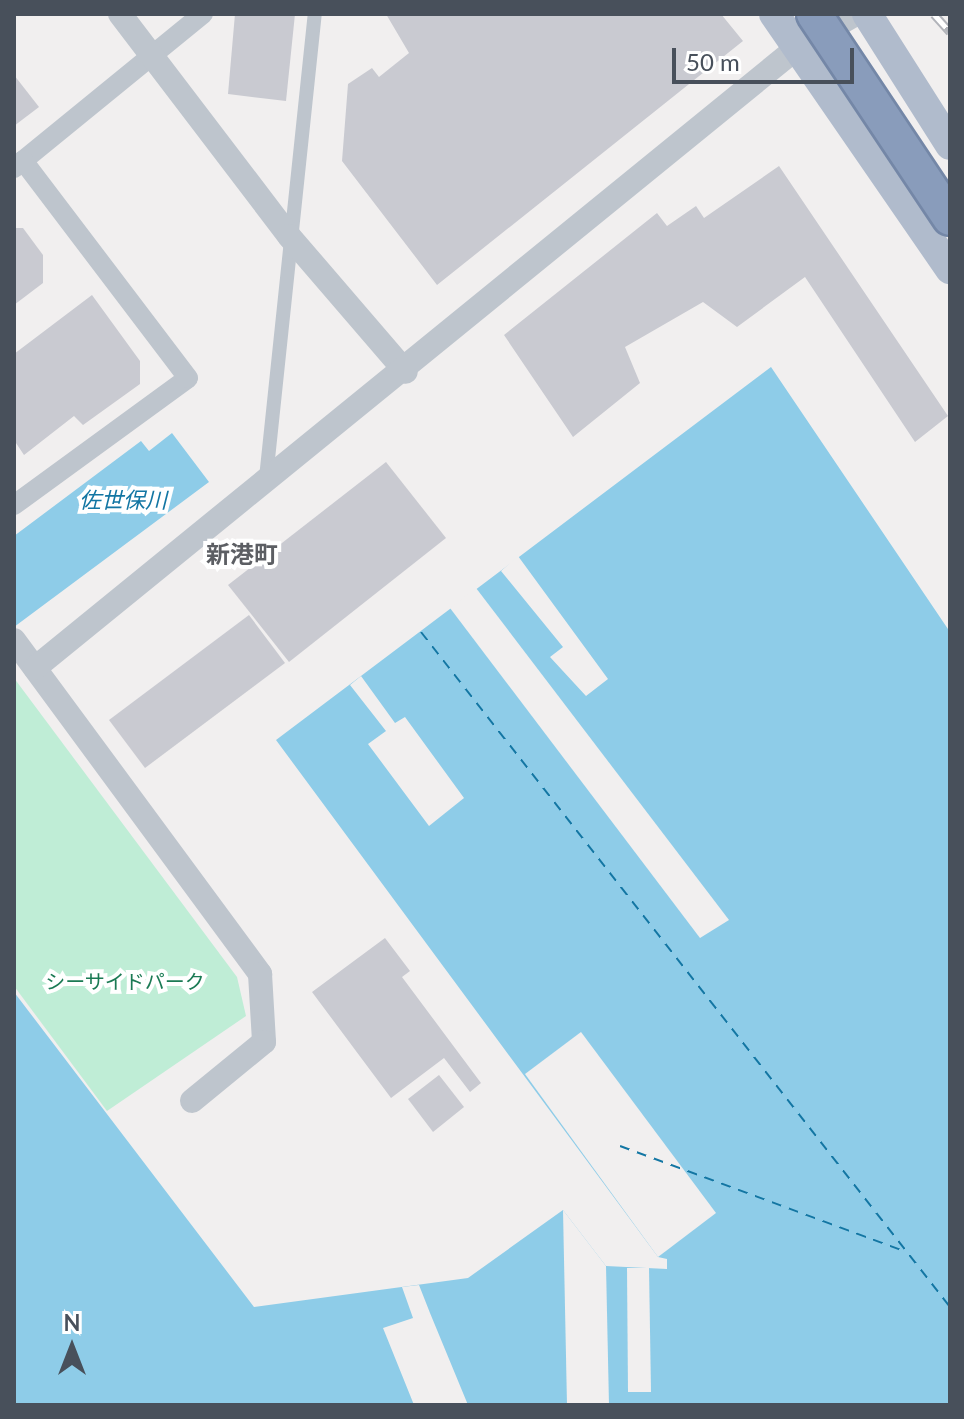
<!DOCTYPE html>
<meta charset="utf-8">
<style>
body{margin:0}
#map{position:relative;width:964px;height:1419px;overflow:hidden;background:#f1efef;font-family:Lato,"Noto Sans JP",sans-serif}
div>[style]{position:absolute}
.green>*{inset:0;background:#bfedd6}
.water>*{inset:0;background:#8ecce8}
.pier>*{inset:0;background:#f1efef}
.ferry>*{height:2px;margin-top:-1px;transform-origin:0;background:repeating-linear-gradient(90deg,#1376a3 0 10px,transparent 0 18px)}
.building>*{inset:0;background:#c9cad1}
.pedestrian>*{height:14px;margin:-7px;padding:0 7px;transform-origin:7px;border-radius:7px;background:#bec5cd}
.minor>*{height:20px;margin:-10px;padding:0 10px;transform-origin:10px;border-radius:10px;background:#bec5cd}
.tertiary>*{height:24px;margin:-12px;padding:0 12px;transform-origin:12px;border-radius:12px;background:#bec5cd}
.primary>*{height:30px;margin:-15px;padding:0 15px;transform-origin:15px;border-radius:15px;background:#b0bbcc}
.rail>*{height:9px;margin-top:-4.5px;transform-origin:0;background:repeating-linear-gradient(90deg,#fff 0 18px,#b1b3b9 0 36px);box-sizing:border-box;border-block:2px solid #b1b3b9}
.bridges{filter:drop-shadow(2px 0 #7487a7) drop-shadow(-2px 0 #7487a7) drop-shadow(0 2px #7487a7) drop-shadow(0 -2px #7487a7)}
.motorway-bridge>*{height:34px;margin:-17px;padding:0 17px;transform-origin:17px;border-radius:17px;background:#899cbb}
span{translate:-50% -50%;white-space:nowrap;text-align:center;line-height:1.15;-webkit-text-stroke:8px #fff;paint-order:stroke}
.park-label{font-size:20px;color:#1b7a54}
.water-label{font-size:22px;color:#1376a3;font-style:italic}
.quarter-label{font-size:24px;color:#5c5e63;font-weight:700}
.frame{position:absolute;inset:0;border:16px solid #48505b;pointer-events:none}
.north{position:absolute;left:32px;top:1307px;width:80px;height:80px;-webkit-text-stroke:6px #fff;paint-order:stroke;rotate:0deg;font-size:22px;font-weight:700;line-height:32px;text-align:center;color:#48505b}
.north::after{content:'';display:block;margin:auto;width:28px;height:36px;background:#48505b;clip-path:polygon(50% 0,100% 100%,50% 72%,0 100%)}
.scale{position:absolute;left:672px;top:48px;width:182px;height:36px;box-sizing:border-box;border:4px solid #48505b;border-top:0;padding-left:10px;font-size:24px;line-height:28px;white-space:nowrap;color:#48505b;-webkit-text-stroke:6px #fff;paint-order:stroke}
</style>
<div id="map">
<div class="green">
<div style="clip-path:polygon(14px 678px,237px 977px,246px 1016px,107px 1111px,14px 986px)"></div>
</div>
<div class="water">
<div style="clip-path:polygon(771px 367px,950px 632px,950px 1405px,14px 1405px,14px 992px,254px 1307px,468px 1278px,563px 1210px,606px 1266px,667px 1269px,667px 1259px,658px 1257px,276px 740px)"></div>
<div style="clip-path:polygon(172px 433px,209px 482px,14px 627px,14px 536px,141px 441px,149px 451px)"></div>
</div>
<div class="pier">
<div style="clip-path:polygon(518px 556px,608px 679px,586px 696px,550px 657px,563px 647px,501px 571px)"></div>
<div style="clip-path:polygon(476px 588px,729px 920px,700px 938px,450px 608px)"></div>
<div style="clip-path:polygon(361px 676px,395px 723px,405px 717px,464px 798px,429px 826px,368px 744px,386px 731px,350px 685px)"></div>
<div style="clip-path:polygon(581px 1032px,716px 1213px,658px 1257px,525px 1074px)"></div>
<div style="clip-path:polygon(563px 1210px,606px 1266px,609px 1405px,567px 1405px)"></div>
<div style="clip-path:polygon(627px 1268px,649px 1268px,651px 1392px,628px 1392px)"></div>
<div style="clip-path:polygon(419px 1285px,430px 1313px,468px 1405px,414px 1405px,383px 1328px,413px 1318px,402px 1287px)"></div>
</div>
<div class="ferry">
<div style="left:421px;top:632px;width:858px;rotate:51.91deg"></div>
<div style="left:620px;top:1146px;width:303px;rotate:20.3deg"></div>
</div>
<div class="building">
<div style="clip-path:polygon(235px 14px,295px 14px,286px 101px,228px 94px)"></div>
<div style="clip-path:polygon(386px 14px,721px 14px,743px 41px,437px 285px,342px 161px,348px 84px,372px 68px,379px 77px,409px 53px)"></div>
<div style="clip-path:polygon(14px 75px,39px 107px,14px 126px)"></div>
<div style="clip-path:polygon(779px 166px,948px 416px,915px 442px,805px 277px,737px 327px,703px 302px,625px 347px,640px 383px,573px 437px,504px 335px,657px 213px,667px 226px,696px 206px,704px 218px)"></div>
<div style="clip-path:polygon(14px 228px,23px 228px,43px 255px,43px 283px,14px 305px)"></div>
<div style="clip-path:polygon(92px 295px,140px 361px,140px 384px,83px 425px,74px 416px,24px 455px,14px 440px,14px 354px)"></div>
<div style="clip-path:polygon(386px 462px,446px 538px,289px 662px,228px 585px)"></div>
<div style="clip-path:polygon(249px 615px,285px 663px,145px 768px,109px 720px)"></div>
<div style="clip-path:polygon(385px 938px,410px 971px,402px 977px,481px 1083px,470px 1092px,444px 1058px,391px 1098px,312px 992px)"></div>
<div style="clip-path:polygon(439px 1075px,464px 1107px,433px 1132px,408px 1099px)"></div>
</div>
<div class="pedestrian">
<div style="left:266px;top:478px;width:467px;rotate:-84deg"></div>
</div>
<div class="minor">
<div style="left:14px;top:168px;width:244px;rotate:-39.2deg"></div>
<div style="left:14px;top:505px;width:215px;rotate:-36.1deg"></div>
<div style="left:188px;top:378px;width:273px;rotate:-127.2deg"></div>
</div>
<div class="tertiary">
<div style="left:120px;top:14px;width:279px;rotate:52.7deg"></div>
<div style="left:289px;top:236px;width:179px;rotate:49.3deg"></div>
<div style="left:14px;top:640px;width:415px;rotate:53.6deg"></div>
<div style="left:260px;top:974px;width:68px;rotate:86.6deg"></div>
<div style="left:264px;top:1042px;width:93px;rotate:140.7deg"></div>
<div style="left:35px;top:668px;width:984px;rotate:-39.14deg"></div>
<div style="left:798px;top:47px;width:67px;rotate:-29.6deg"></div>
</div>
<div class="primary">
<div style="left:774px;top:14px;width:310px;rotate:55.4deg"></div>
<div style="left:867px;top:14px;width:155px;rotate:57.6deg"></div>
</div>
<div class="rail">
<div style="left:934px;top:14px;width:24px;rotate:48deg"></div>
</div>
<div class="bridges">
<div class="motorway-bridge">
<div style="left:814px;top:14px;width:245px;rotate:56.3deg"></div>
</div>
</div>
<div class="park-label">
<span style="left:125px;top:981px">シーサイドパーク</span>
</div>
<div class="water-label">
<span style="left:123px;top:500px">佐世保川</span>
</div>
<div class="quarter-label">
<span style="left:242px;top:554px">新港町</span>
</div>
<div class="frame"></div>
<div class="north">N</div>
<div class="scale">50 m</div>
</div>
